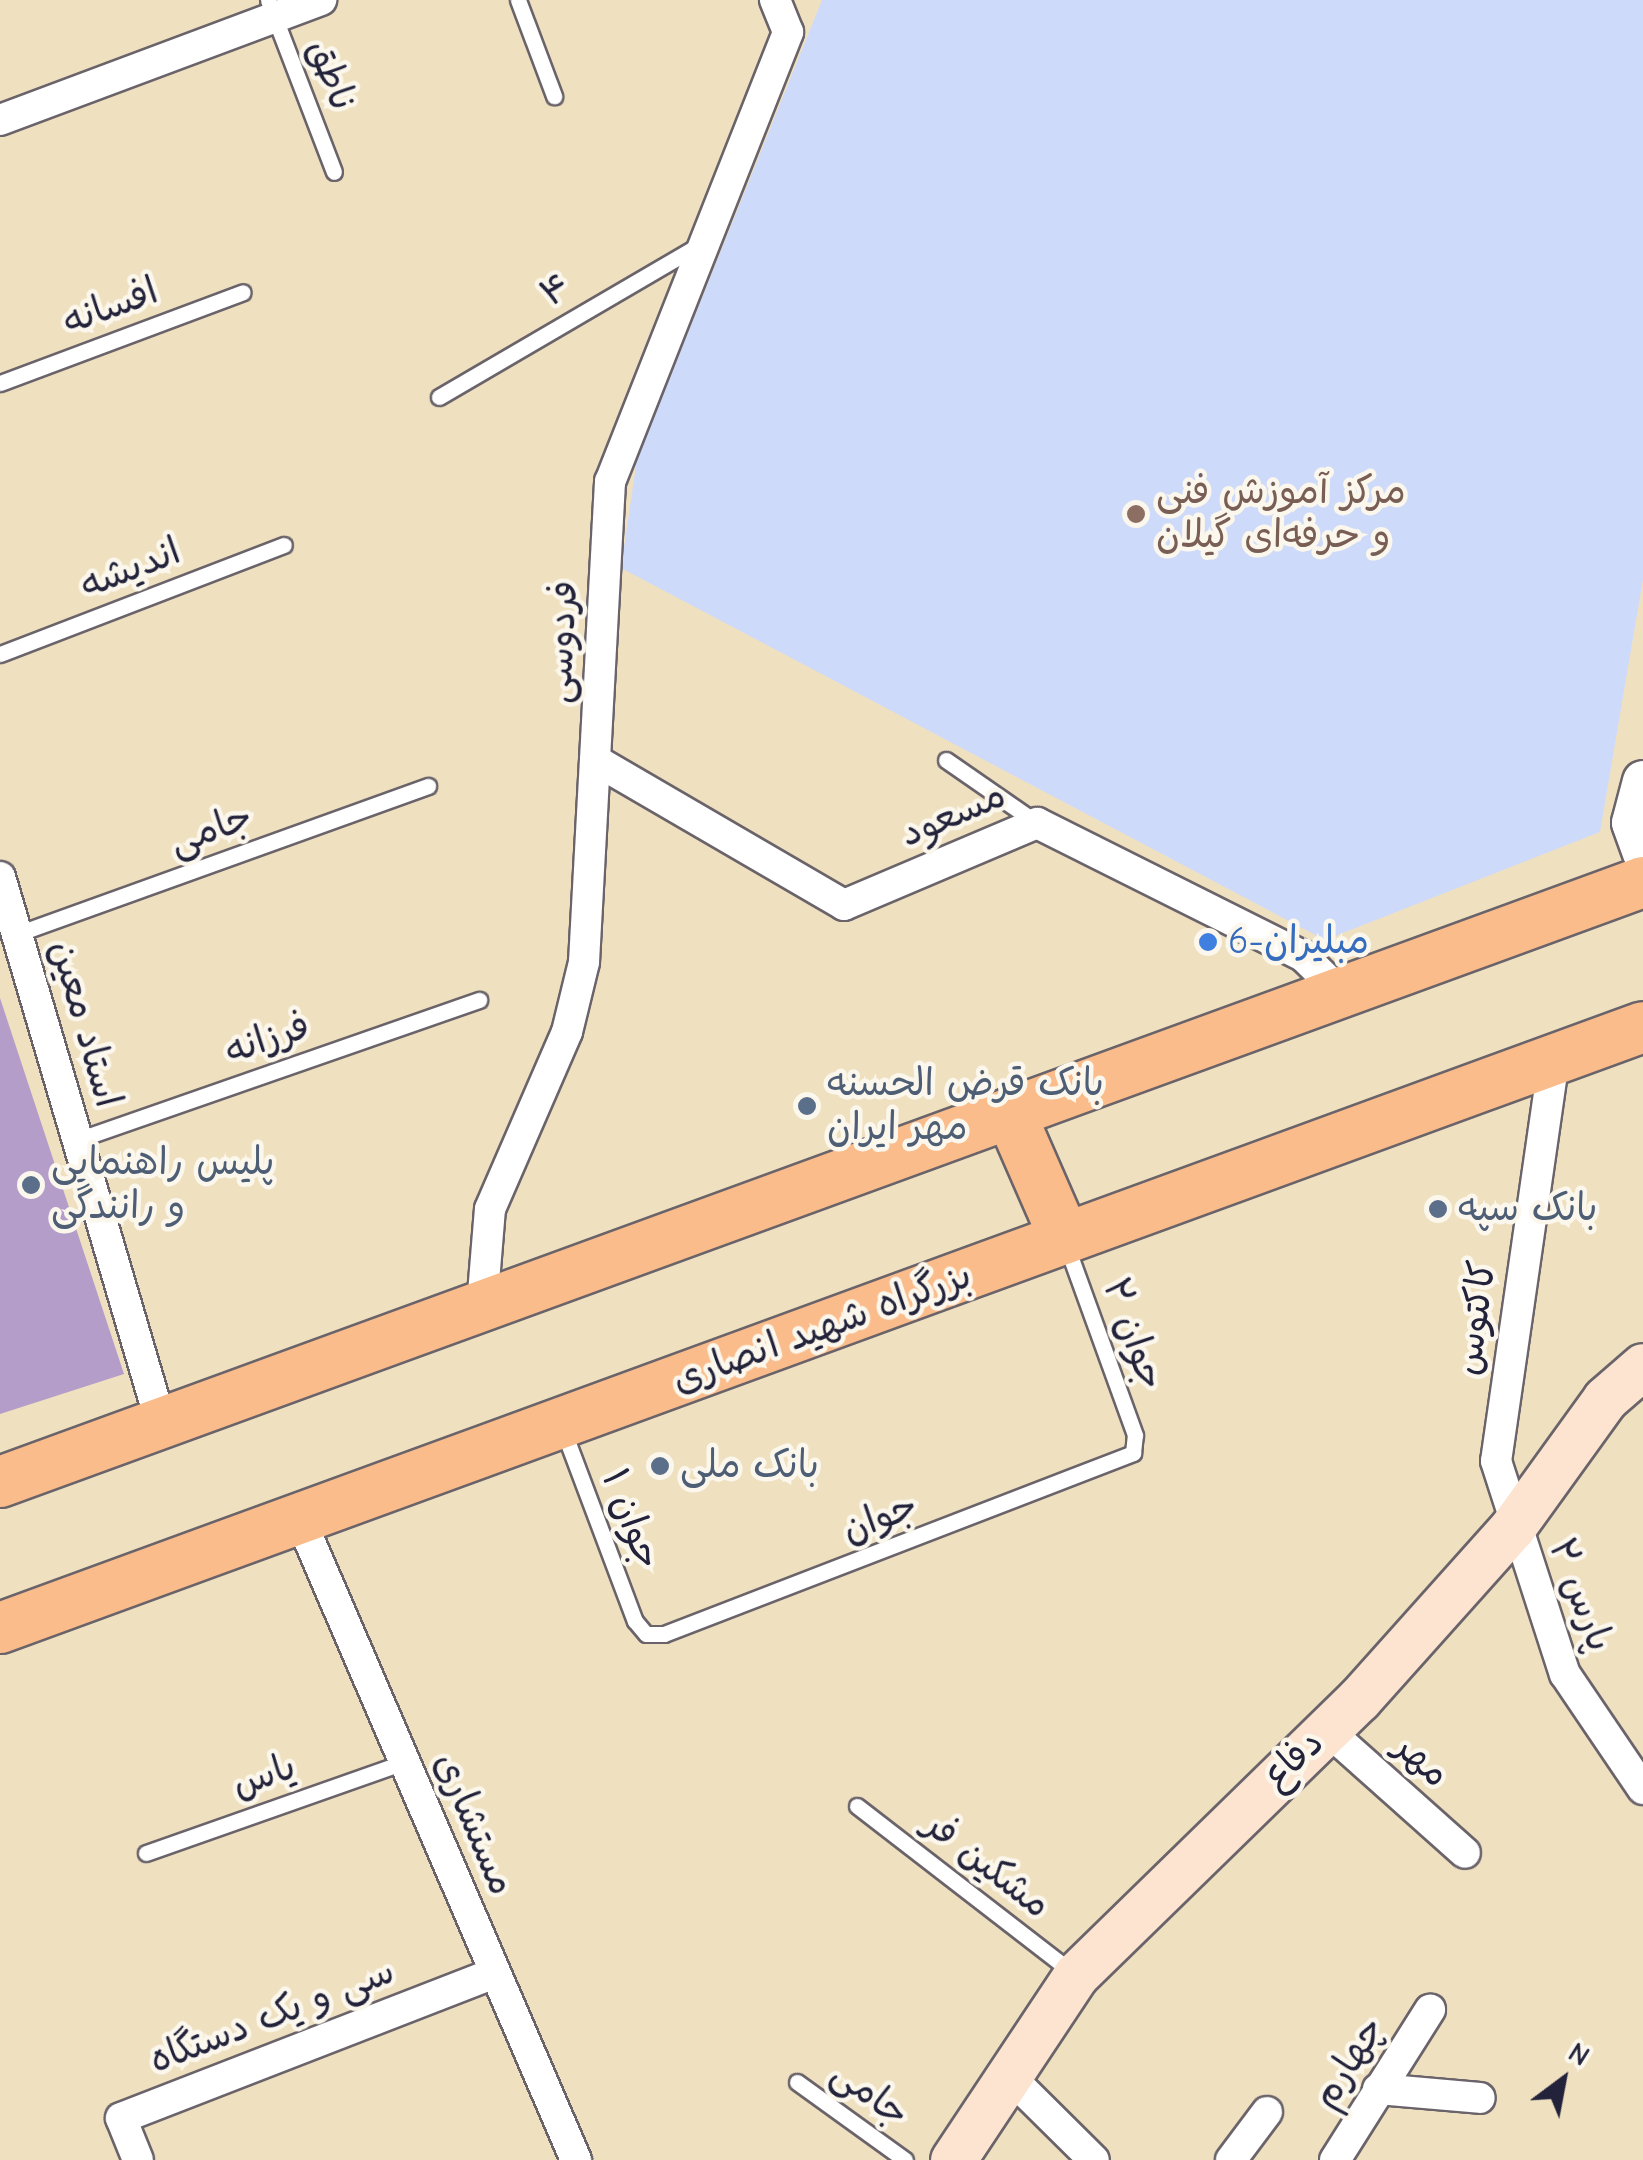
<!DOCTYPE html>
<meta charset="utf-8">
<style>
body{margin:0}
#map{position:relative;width:1643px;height:2160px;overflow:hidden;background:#efe0c0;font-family:"Comic Neue","Playpen Sans Arabic",sans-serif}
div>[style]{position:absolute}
.built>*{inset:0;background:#cedafa}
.building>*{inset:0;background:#b49dc9}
.roads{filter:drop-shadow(2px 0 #6a646a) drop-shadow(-2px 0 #6a646a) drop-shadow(0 2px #6a646a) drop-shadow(0 -2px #6a646a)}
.service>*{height:15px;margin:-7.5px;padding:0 7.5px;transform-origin:7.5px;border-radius:7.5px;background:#fff}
.minor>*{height:30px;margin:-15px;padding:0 15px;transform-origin:15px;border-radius:15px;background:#fff}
.tertiary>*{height:40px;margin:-20px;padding:0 20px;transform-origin:20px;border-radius:20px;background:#fff}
.secondary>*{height:45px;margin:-22.5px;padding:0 22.5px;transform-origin:22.5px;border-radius:22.5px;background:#fde4d1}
.primary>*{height:50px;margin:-25px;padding:0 25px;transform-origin:25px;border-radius:25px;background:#fabc8b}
.dots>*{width:28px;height:28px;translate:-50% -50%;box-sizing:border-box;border:5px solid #fbf7ec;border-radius:50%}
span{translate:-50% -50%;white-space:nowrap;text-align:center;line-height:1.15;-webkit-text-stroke:9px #fbf7ec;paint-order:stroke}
.street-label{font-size:38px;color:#22223b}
.education-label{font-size:38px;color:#785e54}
.left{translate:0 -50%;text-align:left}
.shop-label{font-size:38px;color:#366cbe}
.service-label{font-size:38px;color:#4e5e75}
.north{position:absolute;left:1513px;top:2030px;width:100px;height:100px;-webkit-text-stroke:8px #fbf7ec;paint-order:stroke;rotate:32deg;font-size:28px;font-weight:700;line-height:40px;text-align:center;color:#22223b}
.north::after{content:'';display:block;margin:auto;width:35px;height:45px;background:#22223b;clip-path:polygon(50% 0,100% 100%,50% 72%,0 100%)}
</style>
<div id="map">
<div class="built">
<div style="clip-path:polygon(822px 0,1643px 0,1643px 579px,1600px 832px,1325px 940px,621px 568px,637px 459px)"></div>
</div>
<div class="building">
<div style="clip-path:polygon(0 998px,124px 1374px,0 1414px)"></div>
</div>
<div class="roads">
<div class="service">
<div style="left:268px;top:0;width:184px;rotate:69deg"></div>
<div style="left:518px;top:0;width:103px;rotate:69.4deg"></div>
<div style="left:0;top:383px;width:259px;rotate:-20.5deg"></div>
<div style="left:439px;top:397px;width:301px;rotate:-30.3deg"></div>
<div style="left:0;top:654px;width:304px;rotate:-21deg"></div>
<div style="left:946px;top:760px;width:111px;rotate:34.7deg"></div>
<div style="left:17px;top:934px;width:437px;rotate:-19.8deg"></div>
<div style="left:77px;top:1140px;width:426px;rotate:-19.2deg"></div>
<div style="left:562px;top:1427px;width:207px;rotate:69.4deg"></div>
<div style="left:635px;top:1621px;width:17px;rotate:50deg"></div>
<div style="left:646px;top:1634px;width:18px"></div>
<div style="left:664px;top:1634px;width:503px;rotate:-21.1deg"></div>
<div style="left:1133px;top:1453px;width:18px;rotate:-84deg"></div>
<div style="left:1135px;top:1435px;width:203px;rotate:-109.9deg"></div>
<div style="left:857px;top:1806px;width:272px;rotate:37.7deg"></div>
<div style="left:146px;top:1853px;width:274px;rotate:-19.4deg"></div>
<div style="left:797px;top:2082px;width:133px;rotate:35.8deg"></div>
</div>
<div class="minor">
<div style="left:0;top:120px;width:343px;rotate:-20.5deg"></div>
<div style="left:595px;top:760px;width:288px;rotate:30.2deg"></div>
<div style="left:844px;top:905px;width:210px;rotate:-23deg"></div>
<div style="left:1037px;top:823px;width:297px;rotate:26.6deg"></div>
<div style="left:1303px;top:956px;width:52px;rotate:44.2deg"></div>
<div style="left:0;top:877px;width:569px;rotate:73.57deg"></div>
<div style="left:1554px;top:1059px;width:406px;rotate:98.2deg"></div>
<div style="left:1496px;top:1461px;width:224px;rotate:72.1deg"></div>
<div style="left:1565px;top:1674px;width:139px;rotate:55.9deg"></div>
<div style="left:482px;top:1306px;width:97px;rotate:-85.3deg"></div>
<div style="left:490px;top:1209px;width:193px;rotate:-66.5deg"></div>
<div style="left:567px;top:1032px;width:72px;rotate:-76.3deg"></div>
<div style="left:584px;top:962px;width:481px;rotate:-86.9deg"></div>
<div style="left:610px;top:482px;width:484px;rotate:-68.4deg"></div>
<div style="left:788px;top:32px;width:35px;rotate:-112deg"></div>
<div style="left:300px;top:1519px;width:698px;rotate:66.7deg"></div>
<div style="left:1326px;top:1729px;width:186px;rotate:41.7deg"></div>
<div style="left:1007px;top:2074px;width:122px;rotate:44.7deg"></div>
<div style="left:1378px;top:2089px;width:102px;rotate:5deg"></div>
<div style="left:138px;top:2160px;width:45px;rotate:-112deg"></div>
<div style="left:121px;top:2118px;width:401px;rotate:-21.2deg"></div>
<div style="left:1231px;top:2160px;width:60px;rotate:-53.1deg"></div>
<div style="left:1335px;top:2160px;width:178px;rotate:-57.7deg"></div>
</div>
<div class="tertiary">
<div style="left:1643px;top:781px;width:43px;rotate:104.7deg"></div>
<div style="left:1632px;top:823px;width:32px;rotate:70deg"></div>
</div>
<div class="secondary">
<div style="left:953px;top:2160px;width:222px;rotate:-56.4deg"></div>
<div style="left:1076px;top:1975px;width:395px;rotate:-44.3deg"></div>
<div style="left:1359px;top:1699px;width:229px;rotate:-48.2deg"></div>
<div style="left:1512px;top:1528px;width:159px;rotate:-54.2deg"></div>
<div style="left:1605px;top:1399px;width:50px;rotate:-41deg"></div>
</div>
<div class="primary">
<div style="left:1010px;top:1113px;width:137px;rotate:66.4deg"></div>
<div style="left:0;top:1482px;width:1749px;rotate:-20.06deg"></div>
<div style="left:0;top:1628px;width:1749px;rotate:-20.09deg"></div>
</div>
</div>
<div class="dots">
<div style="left:1136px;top:514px;background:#8d6e63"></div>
<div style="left:1208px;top:942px;background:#3f7fe0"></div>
<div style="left:807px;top:1106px;background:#5c6f8a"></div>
<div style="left:31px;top:1185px;background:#5c6f8a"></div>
<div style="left:1438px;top:1209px;background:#5c6f8a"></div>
<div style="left:660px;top:1466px;background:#5c6f8a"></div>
</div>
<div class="street-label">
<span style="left:331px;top:75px;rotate:69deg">ناطق</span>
<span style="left:556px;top:291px;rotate:-30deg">۴</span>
<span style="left:110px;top:307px;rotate:-20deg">افسانه</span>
<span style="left:130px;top:569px;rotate:-21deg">اندیشه</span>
<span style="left:562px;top:642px;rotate:-87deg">فردوسی</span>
<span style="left:953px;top:815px;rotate:-23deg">مسعود</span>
<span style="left:211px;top:830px;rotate:-20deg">جامی</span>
<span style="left:85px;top:1024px;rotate:74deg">استاد معین</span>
<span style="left:267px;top:1039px;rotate:-19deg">فرزانه</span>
<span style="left:1476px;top:1318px;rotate:-82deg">کاکتوس</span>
<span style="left:822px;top:1328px;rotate:-20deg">بزرگراه شهید انصاری</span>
<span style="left:1133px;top:1334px;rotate:70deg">جوان ۲</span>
<span style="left:880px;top:1518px;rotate:-21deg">جوان</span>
<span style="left:631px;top:1519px;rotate:69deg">جوان ۱</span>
<span style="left:1580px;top:1595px;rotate:69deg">پارس ۲</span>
<span style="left:1293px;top:1760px;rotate:-43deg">دفاع</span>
<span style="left:1422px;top:1761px;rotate:42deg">مهر</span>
<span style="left:264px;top:1776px;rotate:-19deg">یاس</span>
<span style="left:474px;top:1824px;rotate:67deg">مستشاری</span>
<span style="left:987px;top:1865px;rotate:38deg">مشکین فر</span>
<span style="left:272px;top:2016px;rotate:-21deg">سی و یک دستگاه</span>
<span style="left:1349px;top:2063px;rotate:-58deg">چهارم</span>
<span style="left:870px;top:2094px;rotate:36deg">جامی</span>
</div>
<div class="education-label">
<span class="left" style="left:1156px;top:514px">مرکز آموزش فنی<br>و حرفه‌ای گیلان</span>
</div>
<div class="shop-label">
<span class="left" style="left:1228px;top:942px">مبلیران-6</span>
</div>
<div class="service-label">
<span class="left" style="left:827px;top:1106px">بانک قرض الحسنه<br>مهر ایران</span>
<span class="left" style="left:51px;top:1185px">پلیس راهنمایی<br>و رانندگی</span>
<span class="left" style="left:1458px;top:1209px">بانک سپه</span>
<span class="left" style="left:680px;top:1466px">بانک ملی</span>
</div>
<div class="north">N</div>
</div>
